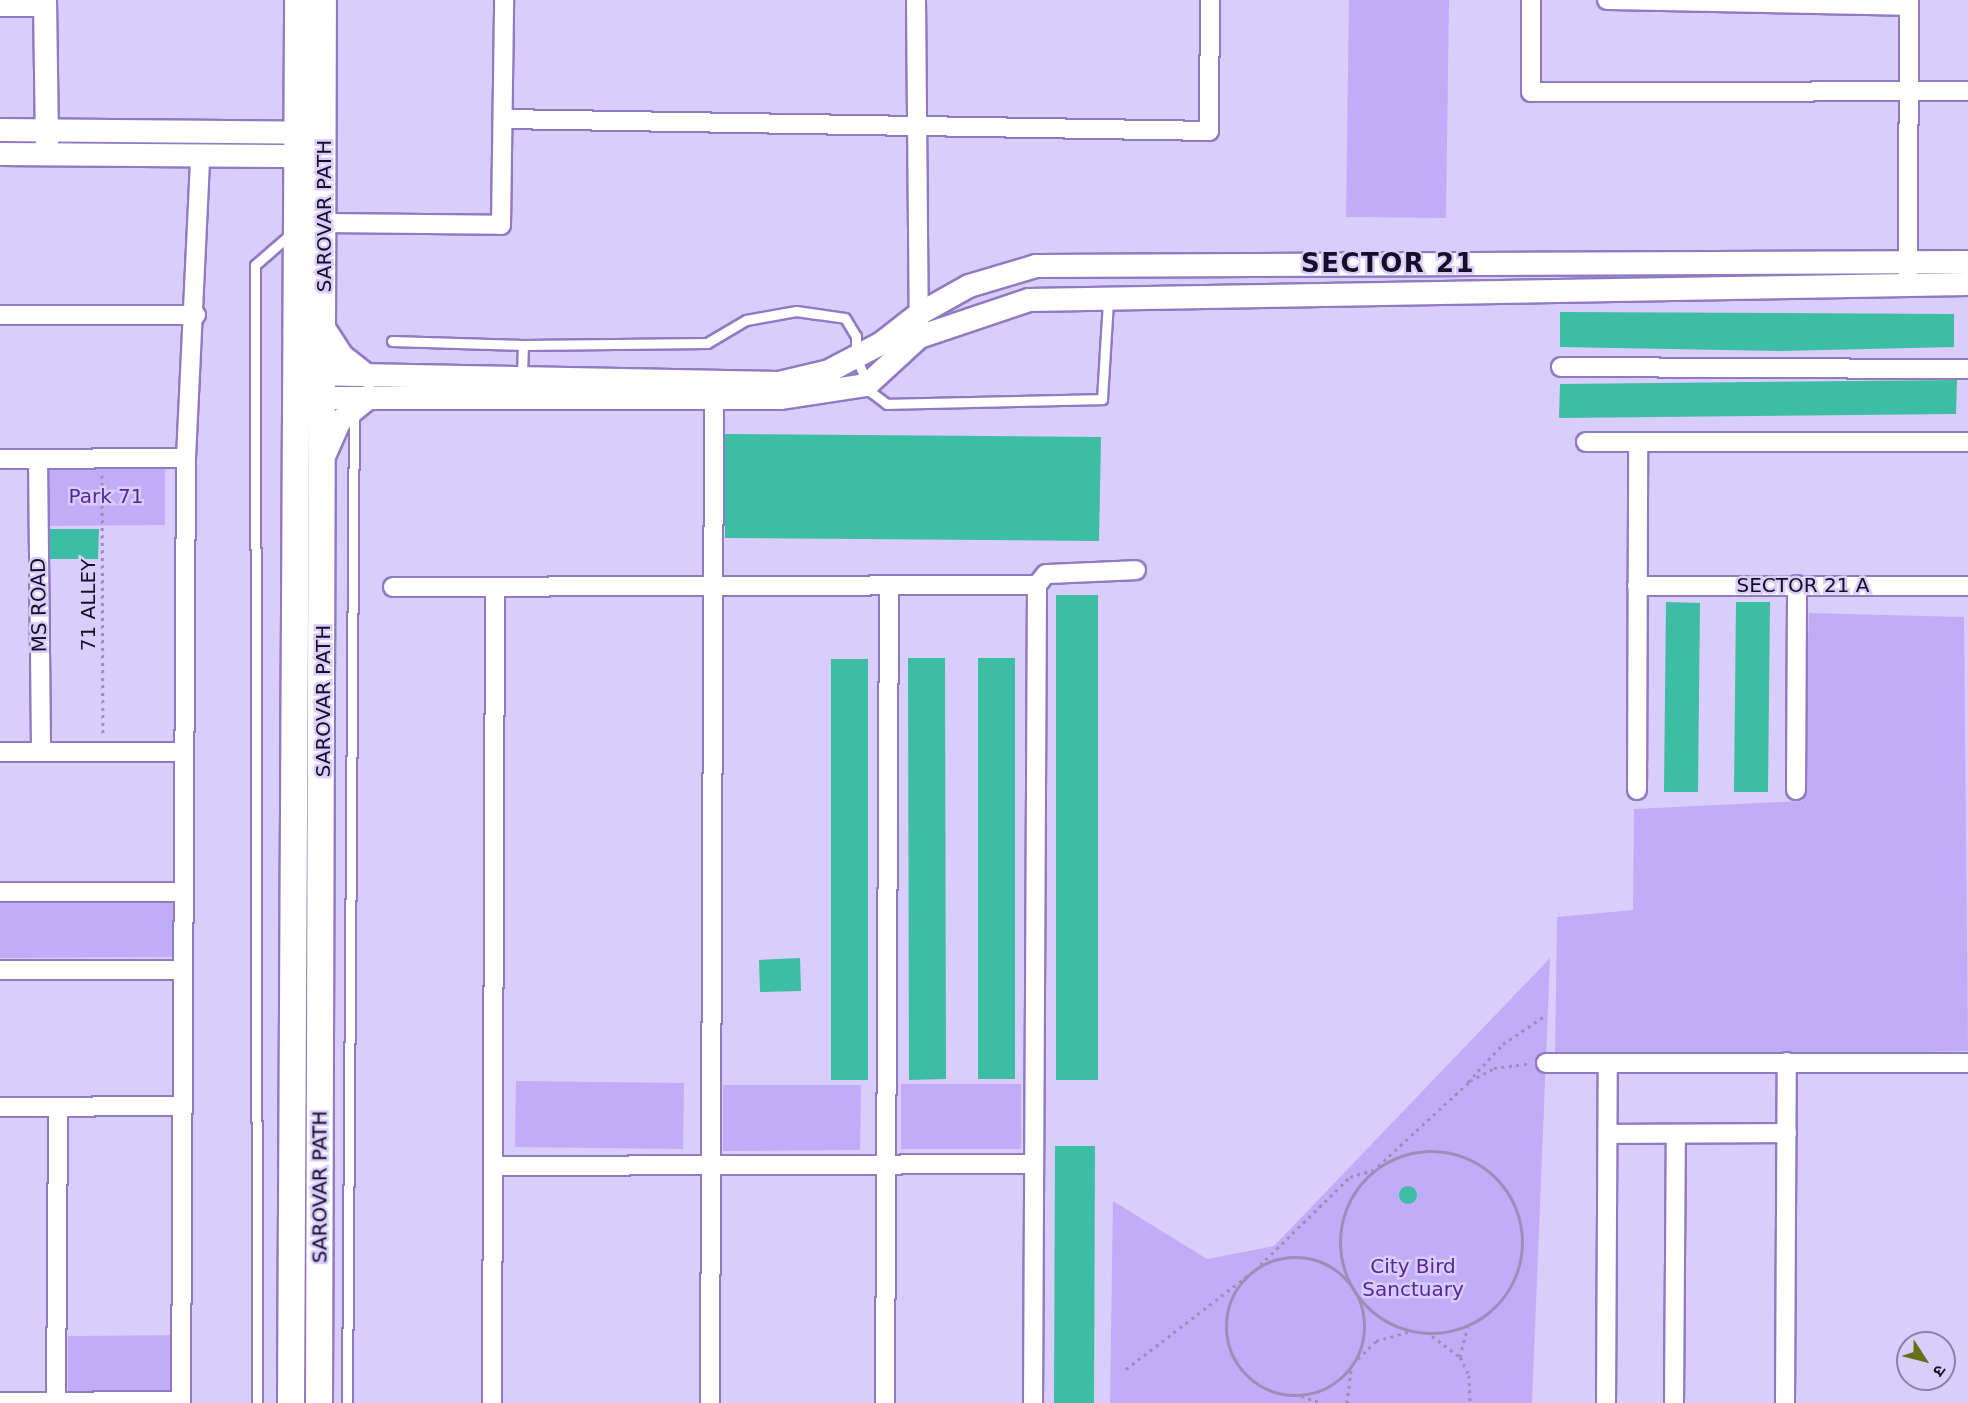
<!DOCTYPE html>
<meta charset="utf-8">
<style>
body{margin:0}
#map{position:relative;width:1968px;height:1403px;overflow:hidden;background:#d9cdfb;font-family:"DejaVu Sans","Noto Sans Devanagari",sans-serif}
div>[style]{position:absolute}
.green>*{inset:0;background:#c1acf8}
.building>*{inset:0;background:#3dbda3}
.round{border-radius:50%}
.path>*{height:3px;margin-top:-1.5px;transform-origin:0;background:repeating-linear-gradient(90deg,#9a8fb7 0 3px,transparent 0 7.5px)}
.path>.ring{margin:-1.5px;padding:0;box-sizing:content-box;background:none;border:3px solid #9a8fb7;border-radius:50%}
.roads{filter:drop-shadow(2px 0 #907bc2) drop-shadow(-2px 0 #907bc2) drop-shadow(0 2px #907bc2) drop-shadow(0 -2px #907bc2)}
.service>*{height:9px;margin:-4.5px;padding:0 4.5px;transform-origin:4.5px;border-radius:4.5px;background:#fff}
.minor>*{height:18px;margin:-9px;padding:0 9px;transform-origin:9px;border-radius:9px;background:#fff}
.tertiary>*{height:22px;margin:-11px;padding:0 11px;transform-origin:11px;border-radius:11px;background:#fff}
.secondary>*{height:26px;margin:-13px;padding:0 13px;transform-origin:13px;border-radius:13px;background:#fff}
span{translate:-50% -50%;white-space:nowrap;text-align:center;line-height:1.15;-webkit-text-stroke:5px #d9cdfb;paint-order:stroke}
.street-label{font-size:20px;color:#160d28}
.park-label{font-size:20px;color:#56269b}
.district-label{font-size:26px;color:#160d28;font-weight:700;letter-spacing:1.5px}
.north{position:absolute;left:1896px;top:1331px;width:60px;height:60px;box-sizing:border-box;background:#d9cdfb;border:2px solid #8b80a7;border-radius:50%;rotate:126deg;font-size:16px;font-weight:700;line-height:24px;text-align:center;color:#160d28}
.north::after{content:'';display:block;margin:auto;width:21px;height:27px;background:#657019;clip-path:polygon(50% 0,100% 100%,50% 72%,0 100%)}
</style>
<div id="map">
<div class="green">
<div style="clip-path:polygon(1349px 0,1449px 0,1446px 218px,1346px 217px)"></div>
<div style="clip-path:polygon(165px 466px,165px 525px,47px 526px,47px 467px)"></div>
<div style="clip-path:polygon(1809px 613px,1964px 617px,1968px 1051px,1555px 1061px,1557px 917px,1633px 910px,1634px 809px,1803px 801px)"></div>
<div style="clip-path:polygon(176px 897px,176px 957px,0 958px,0 899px)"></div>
<div style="clip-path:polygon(1550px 958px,1532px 1403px,1110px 1403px,1113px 1201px,1207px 1259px,1274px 1246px)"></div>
<div style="clip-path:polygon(516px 1081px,684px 1083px,683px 1149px,515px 1147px)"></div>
<div style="clip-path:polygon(901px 1084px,1021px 1084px,1021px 1149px,901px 1149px)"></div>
<div style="clip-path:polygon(723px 1085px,861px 1085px,860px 1150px,723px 1151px)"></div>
<div style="clip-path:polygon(186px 1335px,186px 1395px,68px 1395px,68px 1336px)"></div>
</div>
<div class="building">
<div style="clip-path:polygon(1560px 312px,1954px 314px,1954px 347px,1781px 351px,1560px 347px)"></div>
<div style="clip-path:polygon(1957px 380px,1956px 414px,1559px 418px,1560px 384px)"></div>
<div style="clip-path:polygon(725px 434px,1101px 437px,1099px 541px,725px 538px)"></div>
<div style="clip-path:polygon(50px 529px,99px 529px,98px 559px,50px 559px)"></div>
<div style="clip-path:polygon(1056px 595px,1098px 595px,1098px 1080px,1056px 1080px)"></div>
<div style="clip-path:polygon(1666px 602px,1700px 603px,1698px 792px,1664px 792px)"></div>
<div style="clip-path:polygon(1736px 602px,1770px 602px,1768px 792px,1734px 792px)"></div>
<div style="clip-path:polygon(908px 658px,945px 658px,946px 1079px,909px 1080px)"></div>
<div style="clip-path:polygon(978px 658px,1015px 658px,1015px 1079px,978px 1079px)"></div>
<div style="clip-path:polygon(831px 659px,868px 659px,868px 1080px,831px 1080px)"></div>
<div style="clip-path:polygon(800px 958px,801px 991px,760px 992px,759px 960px)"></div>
<div style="clip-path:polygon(1055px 1146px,1095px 1146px,1094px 1403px,1054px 1403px)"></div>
<div class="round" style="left:1399px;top:1186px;width:18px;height:18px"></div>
</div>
<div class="path">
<div style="left:102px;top:475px;width:261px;rotate:89.8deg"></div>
<div style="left:1468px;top:1082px;width:52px;rotate:-47.4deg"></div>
<div style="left:1503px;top:1044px;width:52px;rotate:-34deg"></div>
<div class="ring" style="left:1340px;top:1151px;width:179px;height:179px"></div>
<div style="left:1378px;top:1166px;width:125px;rotate:-42.7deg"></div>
<div style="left:1470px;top:1081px;width:27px;rotate:-28deg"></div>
<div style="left:1494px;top:1068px;width:35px;rotate:-7deg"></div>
<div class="ring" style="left:1226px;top:1257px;width:135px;height:135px"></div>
<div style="left:1432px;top:1336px;width:35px;rotate:37deg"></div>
<div style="left:1460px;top:1357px;width:20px;rotate:63deg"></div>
<div style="left:1469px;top:1375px;width:28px;rotate:88deg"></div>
<div style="left:1460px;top:1357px;width:32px;rotate:-76deg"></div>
<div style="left:1358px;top:1359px;width:25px;rotate:-45deg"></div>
<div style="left:1376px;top:1341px;width:36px;rotate:-16deg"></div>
<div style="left:1126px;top:1369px;width:163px;rotate:-37.5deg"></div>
<div style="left:1255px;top:1270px;width:133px;rotate:-44.4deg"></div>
<div style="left:1350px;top:1177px;width:24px;rotate:-17deg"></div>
<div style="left:1301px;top:1396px;width:21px;rotate:19deg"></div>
<div style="left:1347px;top:1403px;width:34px;rotate:-83deg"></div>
</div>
<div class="roads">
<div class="service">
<div style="left:392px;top:341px;width:131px;rotate:1.7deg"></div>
<div style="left:523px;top:345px;width:34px;rotate:92deg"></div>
<div style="left:523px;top:345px;width:184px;rotate:-0.6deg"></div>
<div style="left:707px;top:343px;width:45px;rotate:-30.5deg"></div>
<div style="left:746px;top:320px;width:51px;rotate:-10.2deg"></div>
<div style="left:796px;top:311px;width:49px;rotate:8.1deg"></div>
<div style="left:845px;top:318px;width:21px;rotate:59deg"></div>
<div style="left:856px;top:336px;width:21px;rotate:90deg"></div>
<div style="left:856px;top:357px;width:38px;rotate:67deg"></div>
<div style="left:871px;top:392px;width:20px;rotate:37deg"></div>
<div style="left:887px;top:404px;width:215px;rotate:-1.3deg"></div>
<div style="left:1102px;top:399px;width:98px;rotate:-86.5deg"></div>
<div style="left:257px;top:1403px;width:1138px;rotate:-90.1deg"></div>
<div style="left:255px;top:265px;width:50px;rotate:-41deg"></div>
<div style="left:347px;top:1403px;width:991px;rotate:-89.6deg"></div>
</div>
<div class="minor">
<div style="left:916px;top:0;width:325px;rotate:89.5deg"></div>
<div style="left:1531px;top:0;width:92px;rotate:90deg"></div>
<div style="left:1531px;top:92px;width:437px;rotate:-0.1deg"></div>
<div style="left:1607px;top:0;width:302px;rotate:1.1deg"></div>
<div style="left:0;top:7px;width:45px"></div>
<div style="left:503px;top:119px;width:706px;rotate:0.97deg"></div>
<div style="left:1209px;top:131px;width:131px;rotate:-89.6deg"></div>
<div style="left:324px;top:223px;width:177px;rotate:0.6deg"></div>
<div style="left:501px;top:225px;width:225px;rotate:-89.2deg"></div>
<div style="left:1908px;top:274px;width:274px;rotate:-89.8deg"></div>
<div style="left:0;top:315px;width:196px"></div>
<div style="left:1561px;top:367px;width:407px;rotate:0.3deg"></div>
<div style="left:1586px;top:442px;width:382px"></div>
<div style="left:0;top:459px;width:186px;rotate:-0.3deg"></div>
<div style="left:38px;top:459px;width:293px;rotate:89.4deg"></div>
<div style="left:1637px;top:586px;width:331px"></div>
<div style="left:393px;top:587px;width:644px;rotate:-0.18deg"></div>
<div style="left:0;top:752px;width:184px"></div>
<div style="left:1637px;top:790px;width:348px;rotate:-89.8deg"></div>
<div style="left:1796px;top:790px;width:205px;rotate:-89.7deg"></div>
<div style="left:0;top:892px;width:184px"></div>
<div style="left:0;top:970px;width:183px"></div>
<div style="left:1546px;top:1063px;width:422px"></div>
<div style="left:0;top:1107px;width:183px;rotate:-0.3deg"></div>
<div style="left:1608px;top:1134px;width:179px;rotate:-0.3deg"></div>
<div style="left:493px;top:1166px;width:541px;rotate:-0.21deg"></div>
<div style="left:0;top:1402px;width:181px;rotate:-0.3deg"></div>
<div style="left:56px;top:1402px;width:295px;rotate:-89.6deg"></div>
<div style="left:181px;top:1403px;width:945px;rotate:-89.7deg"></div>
<div style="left:186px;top:458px;width:302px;rotate:-87.3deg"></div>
<div style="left:492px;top:1403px;width:816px;rotate:-89.79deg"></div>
<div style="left:710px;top:1403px;width:1018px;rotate:-89.77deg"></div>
<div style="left:885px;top:1403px;width:817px;rotate:-89.72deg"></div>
<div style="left:1033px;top:1403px;width:818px;rotate:-89.72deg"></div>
<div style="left:1037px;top:585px;width:14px;rotate:-51deg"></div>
<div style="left:1046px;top:574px;width:90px;rotate:-2.5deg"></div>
<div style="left:1606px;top:1403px;width:340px;rotate:-89.7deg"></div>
<div style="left:1674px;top:1403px;width:268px;rotate:-89.6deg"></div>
<div style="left:1785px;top:1403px;width:341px;rotate:-89.7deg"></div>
</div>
<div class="tertiary">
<div style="left:45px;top:0;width:144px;rotate:89.2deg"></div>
<div style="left:0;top:130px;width:313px;rotate:0.5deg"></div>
<div style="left:0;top:154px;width:313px;rotate:0.4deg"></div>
<div style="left:324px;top:328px;width:33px;rotate:57deg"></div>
<div style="left:342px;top:356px;width:34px;rotate:38deg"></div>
<div style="left:306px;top:374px;width:473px;rotate:1.1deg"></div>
<div style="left:779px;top:383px;width:51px;rotate:-13.5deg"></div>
<div style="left:829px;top:371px;width:60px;rotate:-27.8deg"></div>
<div style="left:882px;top:343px;width:47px;rotate:-38.1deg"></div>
<div style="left:919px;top:314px;width:57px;rotate:-29.2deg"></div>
<div style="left:969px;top:286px;width:70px;rotate:-16.6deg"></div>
<div style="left:1036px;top:266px;width:932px;rotate:-0.25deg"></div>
<div style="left:303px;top:398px;width:477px"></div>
<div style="left:780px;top:398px;width:88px;rotate:-8.5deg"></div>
<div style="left:867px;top:385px;width:71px;rotate:-42.7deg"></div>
<div style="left:919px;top:337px;width:116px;rotate:-18.6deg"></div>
<div style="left:1029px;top:300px;width:939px;rotate:-0.98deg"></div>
<div style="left:325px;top:454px;width:36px;rotate:-66deg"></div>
<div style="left:340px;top:421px;width:35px;rotate:-39deg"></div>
</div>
<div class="secondary">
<div style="left:291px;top:1403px;width:1403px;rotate:-89.71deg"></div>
<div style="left:319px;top:1403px;width:1403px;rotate:-89.84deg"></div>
</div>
</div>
<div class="street-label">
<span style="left:324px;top:216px;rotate:-90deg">SAROVAR PATH</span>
<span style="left:1803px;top:585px">SECTOR 21 A</span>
<span style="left:39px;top:605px;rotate:-91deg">MS ROAD</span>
<span style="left:88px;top:605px;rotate:-90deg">71 ALLEY</span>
<span style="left:323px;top:701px;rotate:-90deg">SAROVAR PATH</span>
<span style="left:320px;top:1187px;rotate:-90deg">SAROVAR PATH</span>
</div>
<div class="park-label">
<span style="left:106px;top:496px">Park 71</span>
<span style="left:1413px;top:1278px">City Bird<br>Sanctuary</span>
</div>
<div class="district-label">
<span style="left:1388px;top:264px">SECTOR 21</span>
</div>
<div class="north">उ</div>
</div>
